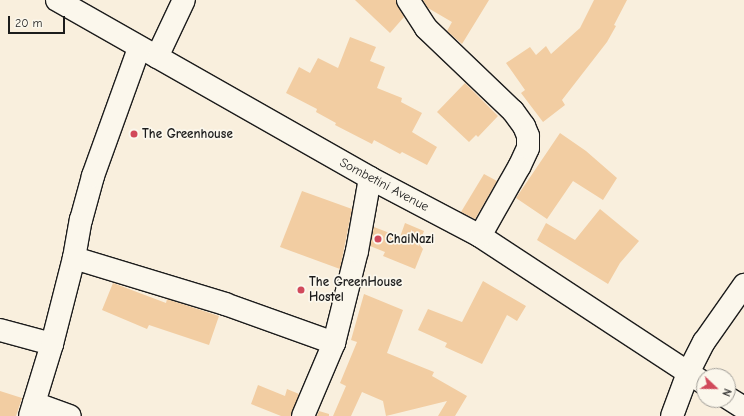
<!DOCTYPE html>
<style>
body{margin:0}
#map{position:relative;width:744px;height:416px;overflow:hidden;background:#f9efdd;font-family:"Comic Neue",sans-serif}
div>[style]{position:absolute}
.building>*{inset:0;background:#f2cda2}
.roads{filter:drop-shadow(1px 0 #1c1c1c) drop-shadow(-1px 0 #1c1c1c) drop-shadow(0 1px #1c1c1c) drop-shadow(0 -1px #1c1c1c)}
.minor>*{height:22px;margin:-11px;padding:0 11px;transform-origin:11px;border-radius:11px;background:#fbf7ec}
.dots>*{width:11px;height:11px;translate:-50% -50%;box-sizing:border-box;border:2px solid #fbf7ec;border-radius:50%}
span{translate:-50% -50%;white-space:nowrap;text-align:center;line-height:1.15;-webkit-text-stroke:3.5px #fbf7ec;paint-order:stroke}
.poi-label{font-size:13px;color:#1c1c1c;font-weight:700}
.left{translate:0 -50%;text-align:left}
.street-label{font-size:13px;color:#1c1c1c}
.north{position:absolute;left:696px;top:368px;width:40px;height:40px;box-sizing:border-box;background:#fbf7ec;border:1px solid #a29f99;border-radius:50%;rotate:112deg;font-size:11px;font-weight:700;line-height:16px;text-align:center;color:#1c1c1c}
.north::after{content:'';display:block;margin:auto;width:14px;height:18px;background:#d1495b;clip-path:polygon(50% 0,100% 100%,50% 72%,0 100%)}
.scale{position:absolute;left:8px;top:16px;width:57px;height:18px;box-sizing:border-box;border:2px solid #1c1c1c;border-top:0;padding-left:5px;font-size:12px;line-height:14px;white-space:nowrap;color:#1c1c1c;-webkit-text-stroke:3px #fbf7ec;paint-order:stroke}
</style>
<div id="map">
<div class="building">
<div style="clip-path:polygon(355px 0,396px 0,404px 17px,390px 33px)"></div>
<div style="clip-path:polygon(423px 0,489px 0,462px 44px,447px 31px,452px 22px,428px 8px)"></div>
<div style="clip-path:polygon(594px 0,627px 0,614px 25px,616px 26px,607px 42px,562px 100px,565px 105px,543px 122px,521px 93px,525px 90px,506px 63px,530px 47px,536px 55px,546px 46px,551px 54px,580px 28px)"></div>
<div style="clip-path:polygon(350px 37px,376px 47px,370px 61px,385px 67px,377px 88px,402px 98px,401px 102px,422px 113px,412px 132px,437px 147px,427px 165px,402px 152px,400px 154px,374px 140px,372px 144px,335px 125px,336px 123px,316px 112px,317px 109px,286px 93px,299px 67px,310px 73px,318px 58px,338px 68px)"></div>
<div style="clip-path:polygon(465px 83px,498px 116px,478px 137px,476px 135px,469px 142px,437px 112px)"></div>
<div style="clip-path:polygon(560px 133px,586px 151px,617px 178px,603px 200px,573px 181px,547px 219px,516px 198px)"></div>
<div style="clip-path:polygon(484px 174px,497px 181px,475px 219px,461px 212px)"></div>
<div style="clip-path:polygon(302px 191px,352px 209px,340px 269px,280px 247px)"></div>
<div style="clip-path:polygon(600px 209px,639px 241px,620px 263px,608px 284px,537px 240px,546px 223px,575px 240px)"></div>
<div style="clip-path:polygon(405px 223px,424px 231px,419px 244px,423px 249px,415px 269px,383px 256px,385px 252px,370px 246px,374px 227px,400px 237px)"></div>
<div style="clip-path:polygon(483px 281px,526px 306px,517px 321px,507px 315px,482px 364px,445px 347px,447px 343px,418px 330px,428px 309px,462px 322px)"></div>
<div style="clip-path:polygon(113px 283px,166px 303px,167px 299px,219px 316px,209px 345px,149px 325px,147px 329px,102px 310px)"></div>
<div style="clip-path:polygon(364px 294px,403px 310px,387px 353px,434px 372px,432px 376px,467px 396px,455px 416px,438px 416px,447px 401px,386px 416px,383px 401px,362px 392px,351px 416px,333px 416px,346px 386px,340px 383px,357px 342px,351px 340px)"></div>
<div style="clip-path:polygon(258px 385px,285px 396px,287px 389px,299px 394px,291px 416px,281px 416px,251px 404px)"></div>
<div style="clip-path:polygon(0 391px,22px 398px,16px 416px,0 416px)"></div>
<div style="clip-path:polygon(319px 411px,329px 414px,329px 416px,317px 416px)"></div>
</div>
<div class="roads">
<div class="minor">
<div style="left:57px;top:0;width:360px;rotate:29.6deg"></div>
<div style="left:370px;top:178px;width:124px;rotate:27.8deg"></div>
<div style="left:480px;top:236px;width:268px;rotate:33.3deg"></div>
<div style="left:408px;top:0;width:33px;rotate:57deg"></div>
<div style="left:426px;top:28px;width:120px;rotate:43.7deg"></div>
<div style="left:513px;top:111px;width:19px;rotate:54deg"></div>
<div style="left:524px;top:126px;width:11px;rotate:68deg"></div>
<div style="left:528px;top:136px;width:12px;rotate:90deg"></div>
<div style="left:528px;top:148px;width:21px;rotate:115deg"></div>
<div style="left:519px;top:167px;width:79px;rotate:119.5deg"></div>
<div style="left:157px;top:57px;width:63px;rotate:-64.7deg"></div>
<div style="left:74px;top:258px;width:158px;rotate:16.9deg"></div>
<div style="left:225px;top:304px;width:116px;rotate:19.7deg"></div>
<div style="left:0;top:330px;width:54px;rotate:15.1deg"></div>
<div style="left:728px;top:398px;width:19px;rotate:32deg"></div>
<div style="left:34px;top:403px;width:38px;rotate:20deg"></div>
<div style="left:30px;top:416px;width:75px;rotate:-73deg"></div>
<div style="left:52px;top:344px;width:89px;rotate:-75.7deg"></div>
<div style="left:74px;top:258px;width:39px;rotate:-80deg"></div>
<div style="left:81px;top:220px;width:46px;rotate:-74.7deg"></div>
<div style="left:93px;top:176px;width:136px;rotate:-70.2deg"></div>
<div style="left:303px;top:416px;width:79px;rotate:-67deg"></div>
<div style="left:334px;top:343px;width:95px;rotate:-76deg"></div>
<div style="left:357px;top:251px;width:74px;rotate:-79.9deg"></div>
<div style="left:672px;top:416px;width:46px;rotate:-69.6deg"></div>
<div style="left:688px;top:373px;width:35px;rotate:-63deg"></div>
<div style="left:704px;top:342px;width:70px;rotate:-54.9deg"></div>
</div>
</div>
<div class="dots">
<div style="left:134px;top:134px;background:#d1495b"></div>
<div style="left:378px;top:239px;background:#d1495b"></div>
<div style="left:301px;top:290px;background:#d1495b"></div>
</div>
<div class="poi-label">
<span class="left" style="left:142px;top:134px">The Greenhouse</span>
<span class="left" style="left:386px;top:239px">ChaiNazi</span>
<span class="left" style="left:309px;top:290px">The GreenHouse<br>Hostel</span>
</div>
<div class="street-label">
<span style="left:384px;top:185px;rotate:28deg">Sombetini Avenue</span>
</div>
<div class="north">N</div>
<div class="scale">20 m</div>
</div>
